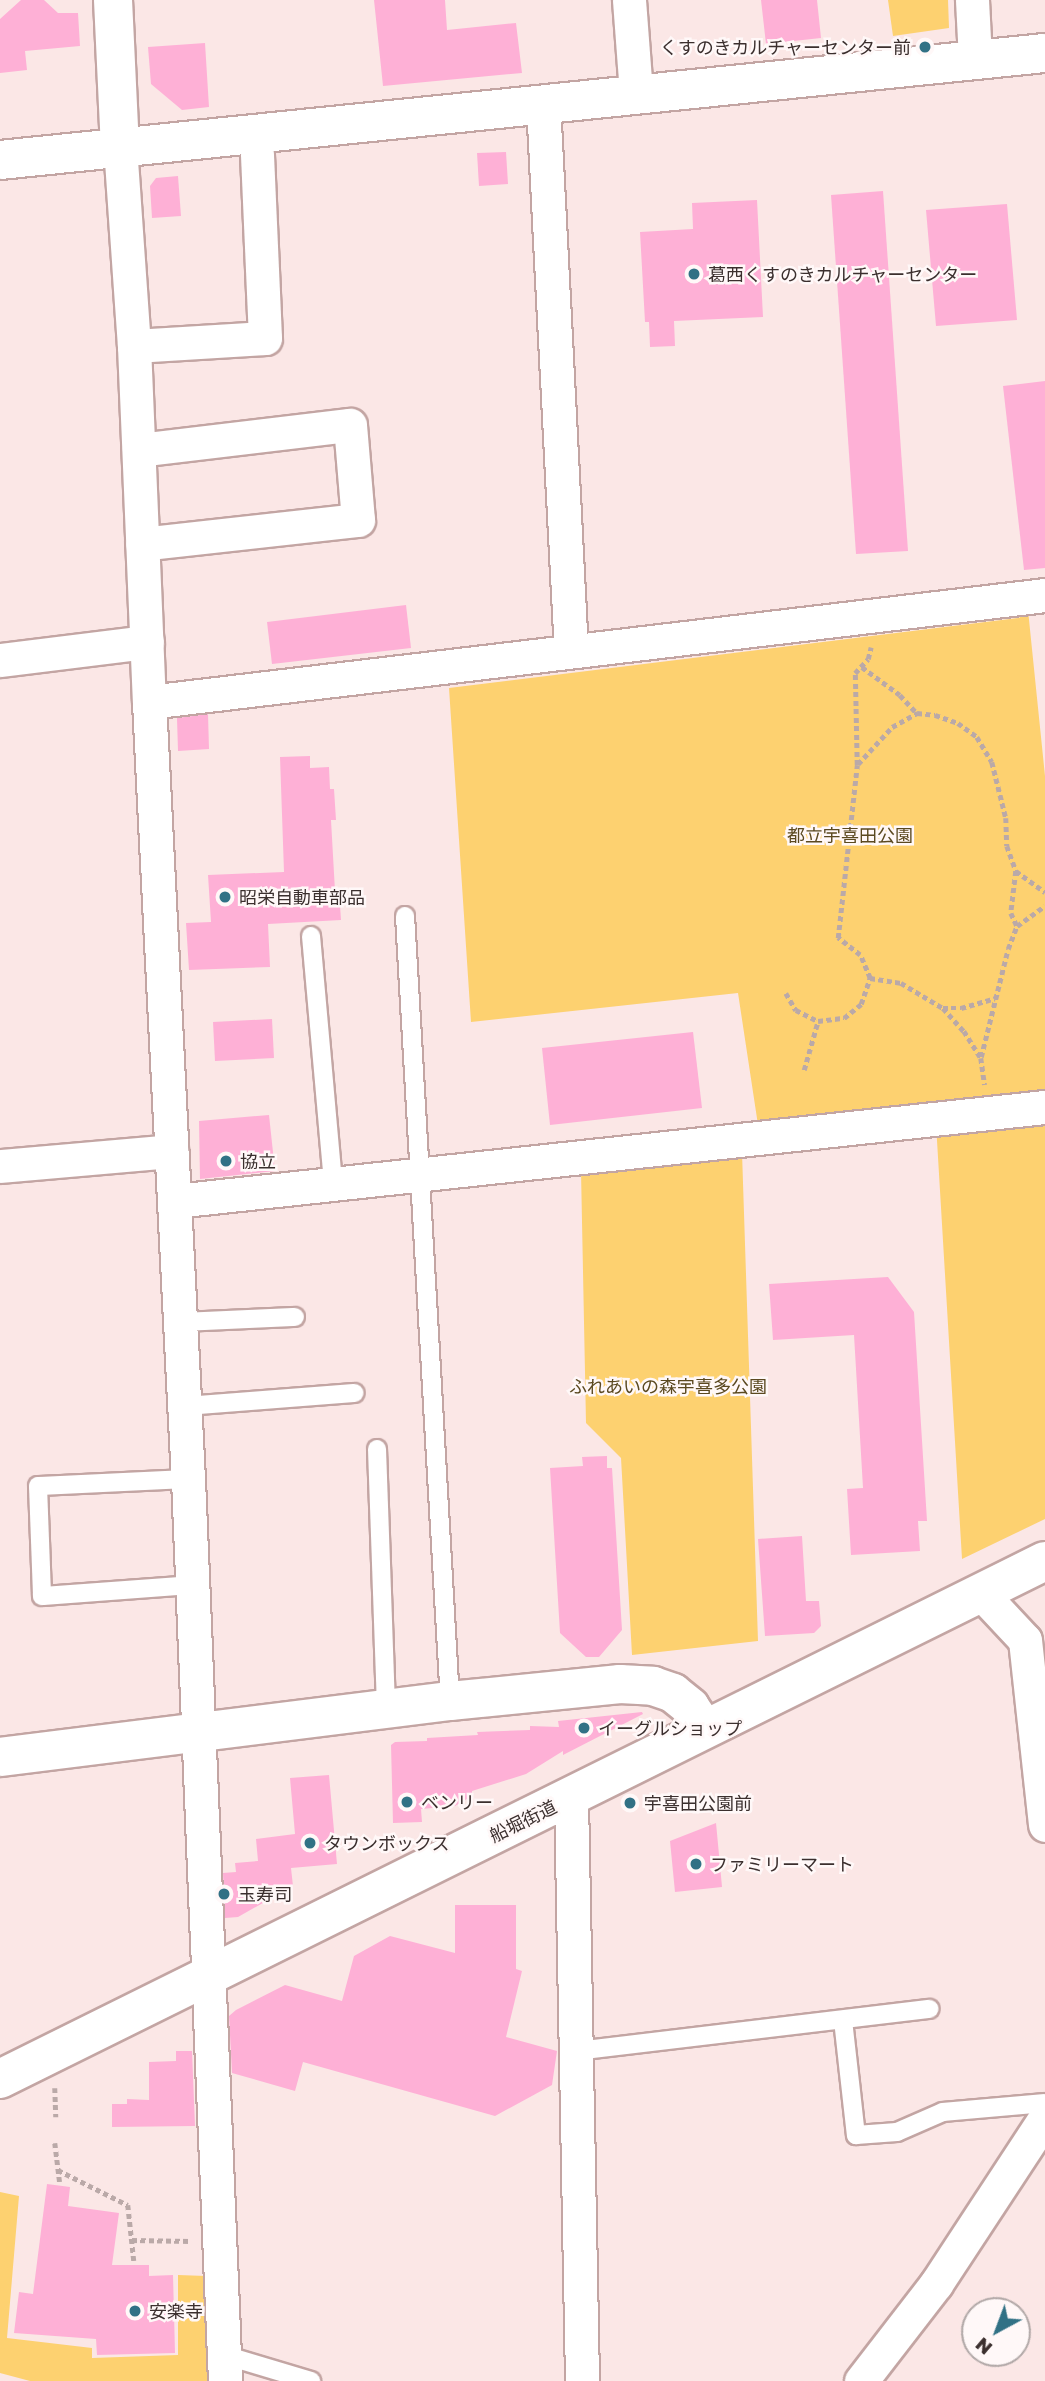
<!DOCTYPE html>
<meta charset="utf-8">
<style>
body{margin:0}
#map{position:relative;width:1045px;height:2381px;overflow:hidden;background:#fbe7e6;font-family:"Golos Text","Noto Sans JP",sans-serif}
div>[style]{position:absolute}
.green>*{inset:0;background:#fdd170}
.building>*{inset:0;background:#feb0d6}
.path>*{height:4.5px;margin-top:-2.25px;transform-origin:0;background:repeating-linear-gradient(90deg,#baa9a8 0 5px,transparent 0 8.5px)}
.roads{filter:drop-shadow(2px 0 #c3a5a3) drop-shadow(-2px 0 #c3a5a3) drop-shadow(0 2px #c3a5a3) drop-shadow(0 -2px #c3a5a3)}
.service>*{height:18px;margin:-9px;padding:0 9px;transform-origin:9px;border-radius:9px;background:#fff}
.minor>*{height:33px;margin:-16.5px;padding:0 16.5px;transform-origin:16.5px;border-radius:16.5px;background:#fff}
.tertiary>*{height:38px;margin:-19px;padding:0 19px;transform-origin:19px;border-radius:19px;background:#fff}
.primary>*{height:38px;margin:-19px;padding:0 19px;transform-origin:19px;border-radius:19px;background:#fff}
.dots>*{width:19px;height:19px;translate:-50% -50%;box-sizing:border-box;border:4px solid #fff8f8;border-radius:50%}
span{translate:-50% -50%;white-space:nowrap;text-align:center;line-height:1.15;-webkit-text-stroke:5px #fff8f8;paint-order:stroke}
.poi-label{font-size:18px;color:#3b2f2e}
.right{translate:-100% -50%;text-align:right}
.left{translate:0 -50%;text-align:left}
.park-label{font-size:18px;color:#5b4920}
.street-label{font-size:18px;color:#3b2f2e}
.north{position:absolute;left:961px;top:2297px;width:70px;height:70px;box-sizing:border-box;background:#fff8f8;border:2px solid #b1a8a7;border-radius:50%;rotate:221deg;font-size:19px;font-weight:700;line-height:28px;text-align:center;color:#3b2f2e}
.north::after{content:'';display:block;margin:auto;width:24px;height:32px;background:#317185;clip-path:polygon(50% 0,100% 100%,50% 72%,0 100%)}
</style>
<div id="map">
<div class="green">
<div style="clip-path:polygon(888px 0,948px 0,949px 28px,893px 36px)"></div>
<div style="clip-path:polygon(1028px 610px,1045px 776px,1045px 1519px,962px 1559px,935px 1107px,758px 1125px,738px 993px,471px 1022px,449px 688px,1019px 618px)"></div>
<div style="clip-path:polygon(742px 1152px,758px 1641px,632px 1655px,621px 1458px,586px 1423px,581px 1171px)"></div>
<div style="clip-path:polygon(0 2192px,19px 2196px,7px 2338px,92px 2348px,92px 2358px,178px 2355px,178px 2275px,206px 2276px,210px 2381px,30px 2381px,0 2373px)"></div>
</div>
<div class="building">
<div style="clip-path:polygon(21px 0,44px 0,58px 13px,78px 13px,80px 46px,25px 51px,27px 70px,0 73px,0 19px)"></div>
<div style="clip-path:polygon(374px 0,445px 0,447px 30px,516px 23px,522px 73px,383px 86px)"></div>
<div style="clip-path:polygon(761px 0,817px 0,821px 38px,766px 44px)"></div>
<div style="clip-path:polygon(205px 43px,209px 107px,182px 110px,151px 84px,148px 47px)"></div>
<div style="clip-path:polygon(506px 152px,508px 184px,479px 186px,477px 153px)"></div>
<div style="clip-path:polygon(178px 176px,181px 216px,152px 218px,150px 186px,156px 178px)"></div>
<div style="clip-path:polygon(883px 191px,908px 551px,856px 554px,831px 195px)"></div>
<div style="clip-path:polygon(757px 200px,763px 317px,674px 321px,675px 346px,650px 347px,649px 322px,645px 322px,640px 232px,693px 229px,692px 203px)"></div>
<div style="clip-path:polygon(1007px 204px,1017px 320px,936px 326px,926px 210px)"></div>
<div style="clip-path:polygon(1045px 381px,1045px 568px,1024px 570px,1003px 386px)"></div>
<div style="clip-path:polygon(406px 605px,411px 648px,272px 664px,267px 622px)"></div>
<div style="clip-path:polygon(208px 714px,209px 749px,178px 751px,177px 718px)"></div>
<div style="clip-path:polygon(310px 756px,310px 768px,329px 767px,330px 789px,334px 789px,336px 820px,331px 820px,335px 891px,339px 891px,341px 920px,268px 924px,270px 967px,189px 970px,186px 923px,211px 922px,208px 875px,284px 872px,280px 757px)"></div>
<div style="clip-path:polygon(272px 1019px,274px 1058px,215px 1061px,213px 1022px)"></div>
<div style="clip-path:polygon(693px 1032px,702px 1108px,550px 1125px,542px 1048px)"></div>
<div style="clip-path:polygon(269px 1115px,275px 1171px,200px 1179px,199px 1121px)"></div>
<div style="clip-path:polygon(888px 1277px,914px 1312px,927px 1521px,918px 1521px,920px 1551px,851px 1555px,847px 1489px,863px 1488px,854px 1335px,773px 1340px,769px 1284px)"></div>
<div style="clip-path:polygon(607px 1456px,607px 1468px,612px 1468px,622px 1630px,599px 1657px,586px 1657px,560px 1633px,550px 1468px,583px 1466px,582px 1457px)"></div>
<div style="clip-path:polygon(802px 1536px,806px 1601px,819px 1601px,821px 1626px,814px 1633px,765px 1636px,758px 1539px)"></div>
<div style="clip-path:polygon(642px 1712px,643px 1714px,563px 1755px,563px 1751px,526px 1774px,472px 1791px,472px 1796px,455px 1806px,421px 1809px,422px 1822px,393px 1823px,391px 1745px,395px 1742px,427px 1741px,427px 1738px,478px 1735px,477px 1732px,530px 1730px,530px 1726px,559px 1727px,558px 1721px)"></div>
<div style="clip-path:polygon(329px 1775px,337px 1864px,291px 1868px,293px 1886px,238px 1917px,225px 1918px,223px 1873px,236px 1872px,235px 1863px,258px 1861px,256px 1839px,295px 1834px,290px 1778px)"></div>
<div style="clip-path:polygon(716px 1823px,722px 1887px,675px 1892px,670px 1841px)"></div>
<div style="clip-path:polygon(455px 1905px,516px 1905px,516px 1969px,522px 1971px,506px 2037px,557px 2051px,552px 2085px,495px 2116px,303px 2062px,295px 2091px,232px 2073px,229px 2016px,236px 2010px,285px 1985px,342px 2001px,354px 1956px,390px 1936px,455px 1953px)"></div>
<div style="clip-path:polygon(176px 2051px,192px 2051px,195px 2126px,112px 2127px,112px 2104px,127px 2104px,127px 2099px,149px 2100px,149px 2062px,176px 2061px)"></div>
<div style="clip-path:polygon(47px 2184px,70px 2187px,68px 2206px,119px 2213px,112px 2265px,149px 2265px,149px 2276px,173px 2275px,175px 2353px,97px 2355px,96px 2339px,14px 2333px,19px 2292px,33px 2294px)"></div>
</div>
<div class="path">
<div style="left:862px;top:667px;width:47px;rotate:36.4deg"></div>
<div style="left:900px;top:695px;width:25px;rotate:47deg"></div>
<div style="left:858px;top:764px;width:50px;rotate:-47.4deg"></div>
<div style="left:892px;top:727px;width:29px;rotate:-29deg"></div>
<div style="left:917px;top:713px;width:18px;rotate:6deg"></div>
<div style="left:935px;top:715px;width:24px;rotate:19deg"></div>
<div style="left:958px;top:723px;width:24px;rotate:36deg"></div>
<div style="left:977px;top:737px;width:29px;rotate:59deg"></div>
<div style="left:992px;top:762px;width:58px;rotate:76deg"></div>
<div style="left:1006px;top:818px;width:28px;rotate:88deg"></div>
<div style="left:1007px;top:846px;width:27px;rotate:70deg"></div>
<div style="left:1016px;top:871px;width:36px;rotate:36deg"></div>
<div style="left:1016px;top:871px;width:42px;rotate:96.8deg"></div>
<div style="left:1011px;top:913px;width:14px;rotate:65deg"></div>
<div style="left:870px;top:978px;width:31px;rotate:9deg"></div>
<div style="left:901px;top:983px;width:49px;rotate:30.8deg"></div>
<div style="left:943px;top:1008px;width:31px;rotate:48deg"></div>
<div style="left:964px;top:1031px;width:32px;rotate:58deg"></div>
<div style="left:981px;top:1058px;width:27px;rotate:82deg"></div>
<div style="left:786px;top:993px;width:20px;rotate:60deg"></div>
<div style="left:796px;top:1010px;width:25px;rotate:27deg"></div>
<div style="left:818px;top:1021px;width:26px;rotate:-7deg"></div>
<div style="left:844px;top:1018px;width:22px;rotate:-39deg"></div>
<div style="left:861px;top:1004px;width:28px;rotate:-71deg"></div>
<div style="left:870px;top:978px;width:25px;rotate:-113deg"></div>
<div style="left:860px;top:955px;width:28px;rotate:-142deg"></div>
<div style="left:838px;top:938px;width:174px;rotate:-83.7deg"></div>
<div style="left:857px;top:765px;width:92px;rotate:-91.2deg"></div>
<div style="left:855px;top:673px;width:19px;rotate:-47deg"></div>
<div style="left:868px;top:659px;width:12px;rotate:-76deg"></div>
<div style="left:943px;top:1008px;width:18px"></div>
<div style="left:961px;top:1008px;width:35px;rotate:-16deg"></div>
<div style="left:981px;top:1057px;width:111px;rotate:-76deg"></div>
<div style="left:1008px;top:949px;width:25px;rotate:-69deg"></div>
<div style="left:1017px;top:926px;width:34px;rotate:-36deg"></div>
<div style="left:804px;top:1070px;width:51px;rotate:-74.1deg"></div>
<div style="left:55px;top:2088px;width:29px;rotate:88deg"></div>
<div style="left:55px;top:2143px;width:39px;rotate:83deg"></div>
<div style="left:58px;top:2170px;width:78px;rotate:26.6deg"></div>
<div style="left:128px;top:2205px;width:56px;rotate:83.9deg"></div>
<div style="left:132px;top:2240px;width:59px;rotate:1deg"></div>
</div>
<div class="roads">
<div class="service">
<div style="left:405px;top:916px;width:786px;rotate:86.72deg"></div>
<div style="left:311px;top:936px;width:249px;rotate:84.9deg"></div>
<div style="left:180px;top:1322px;width:115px;rotate:-2.5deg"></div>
<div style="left:185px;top:1406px;width:170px;rotate:-4.4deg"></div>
<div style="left:377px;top:1449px;width:260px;rotate:88deg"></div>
<div style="left:188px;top:1479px;width:150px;rotate:177.3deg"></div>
<div style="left:38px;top:1486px;width:110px;rotate:87.9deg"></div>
<div style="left:42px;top:1596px;width:150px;rotate:-4.2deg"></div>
<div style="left:843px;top:2020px;width:116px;rotate:83.6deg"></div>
<div style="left:856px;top:2135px;width:41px;rotate:-4.2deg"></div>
<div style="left:897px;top:2132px;width:50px;rotate:-23.5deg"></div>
<div style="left:943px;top:2112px;width:102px;rotate:-5deg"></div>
<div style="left:576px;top:2051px;width:356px;rotate:-6.8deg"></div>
<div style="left:224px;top:2355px;width:91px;rotate:16.6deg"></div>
</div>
<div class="minor">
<div style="left:629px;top:0;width:94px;rotate:85.7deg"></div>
<div style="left:972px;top:0;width:60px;rotate:87.1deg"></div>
<div style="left:543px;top:103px;width:549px;rotate:87.08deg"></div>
<div style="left:120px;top:146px;width:200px;rotate:86deg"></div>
<div style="left:134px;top:346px;width:356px;rotate:87.6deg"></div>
<div style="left:149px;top:702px;width:778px;rotate:87.13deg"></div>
<div style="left:188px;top:1479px;width:903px;rotate:87.65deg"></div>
<div style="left:134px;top:346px;width:131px;rotate:-3.5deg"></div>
<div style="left:265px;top:338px;width:184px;rotate:-92.5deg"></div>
<div style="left:139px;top:450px;width:212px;rotate:-6.8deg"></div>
<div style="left:350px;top:425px;width:95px;rotate:85.2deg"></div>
<div style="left:358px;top:520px;width:217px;rotate:173.7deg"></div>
<div style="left:0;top:660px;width:148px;rotate:-7deg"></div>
<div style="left:149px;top:702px;width:902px;rotate:-6.81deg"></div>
<div style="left:0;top:1166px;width:172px;rotate:-5deg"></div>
<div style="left:175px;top:1201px;width:875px;rotate:-6.17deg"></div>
<div style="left:981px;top:1593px;width:64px;rotate:46.9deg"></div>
<div style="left:1025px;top:1640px;width:186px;rotate:83.8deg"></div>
<div style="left:571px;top:1797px;width:584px;rotate:88.92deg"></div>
<div style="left:861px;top:2381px;width:123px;rotate:-52.3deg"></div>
<div style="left:936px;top:2284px;width:199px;rotate:-56.7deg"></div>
</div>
<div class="tertiary">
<div style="left:113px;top:0;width:146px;rotate:87.3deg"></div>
<div style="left:0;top:160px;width:1050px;rotate:-5.85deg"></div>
<div style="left:0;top:1757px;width:453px;rotate:-7.1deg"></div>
<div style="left:450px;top:1701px;width:171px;rotate:-5.7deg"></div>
<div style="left:620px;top:1684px;width:33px;rotate:3deg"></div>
<div style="left:653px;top:1686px;width:21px;rotate:19deg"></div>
<div style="left:673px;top:1693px;width:22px;rotate:39deg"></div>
<div style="left:690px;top:1707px;width:25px;rotate:56deg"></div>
</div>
<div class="primary">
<div style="left:0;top:2079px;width:1166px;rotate:-26.37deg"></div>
</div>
</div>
<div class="dots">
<div style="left:925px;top:47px;background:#317185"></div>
<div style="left:694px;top:274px;background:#317185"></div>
<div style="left:225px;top:897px;background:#317185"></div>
<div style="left:226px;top:1161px;background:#317185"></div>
<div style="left:584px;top:1728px;background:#317185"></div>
<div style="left:407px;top:1802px;background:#317185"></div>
<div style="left:630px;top:1803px;background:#317185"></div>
<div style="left:310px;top:1843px;background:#317185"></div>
<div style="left:696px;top:1864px;background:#317185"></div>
<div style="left:224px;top:1894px;background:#317185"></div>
<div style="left:135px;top:2311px;background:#317185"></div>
</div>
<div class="poi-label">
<span class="right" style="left:911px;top:47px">くすのきカルチャーセンター前</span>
<span class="left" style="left:708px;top:274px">葛西くすのきカルチャーセンター</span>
<span class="left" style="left:239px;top:897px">昭栄自動車部品</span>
<span class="left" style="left:240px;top:1161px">協立</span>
<span class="left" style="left:598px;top:1728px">イーグルショップ</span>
<span class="left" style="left:421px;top:1802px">ベンリー</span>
<span class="left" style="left:644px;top:1803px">宇喜田公園前</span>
<span class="left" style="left:324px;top:1843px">タウンボックス</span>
<span class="left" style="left:710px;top:1864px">ファミリーマート</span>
<span class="left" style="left:238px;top:1894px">玉寿司</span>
<span class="left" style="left:149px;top:2311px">安楽寺</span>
</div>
<div class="park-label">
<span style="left:850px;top:835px">都立宇喜田公園</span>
<span style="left:668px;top:1386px">ふれあいの森宇喜多公園</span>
</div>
<div class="street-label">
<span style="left:523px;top:1821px;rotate:-26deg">船堀街道</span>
</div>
<div class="north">N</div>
</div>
